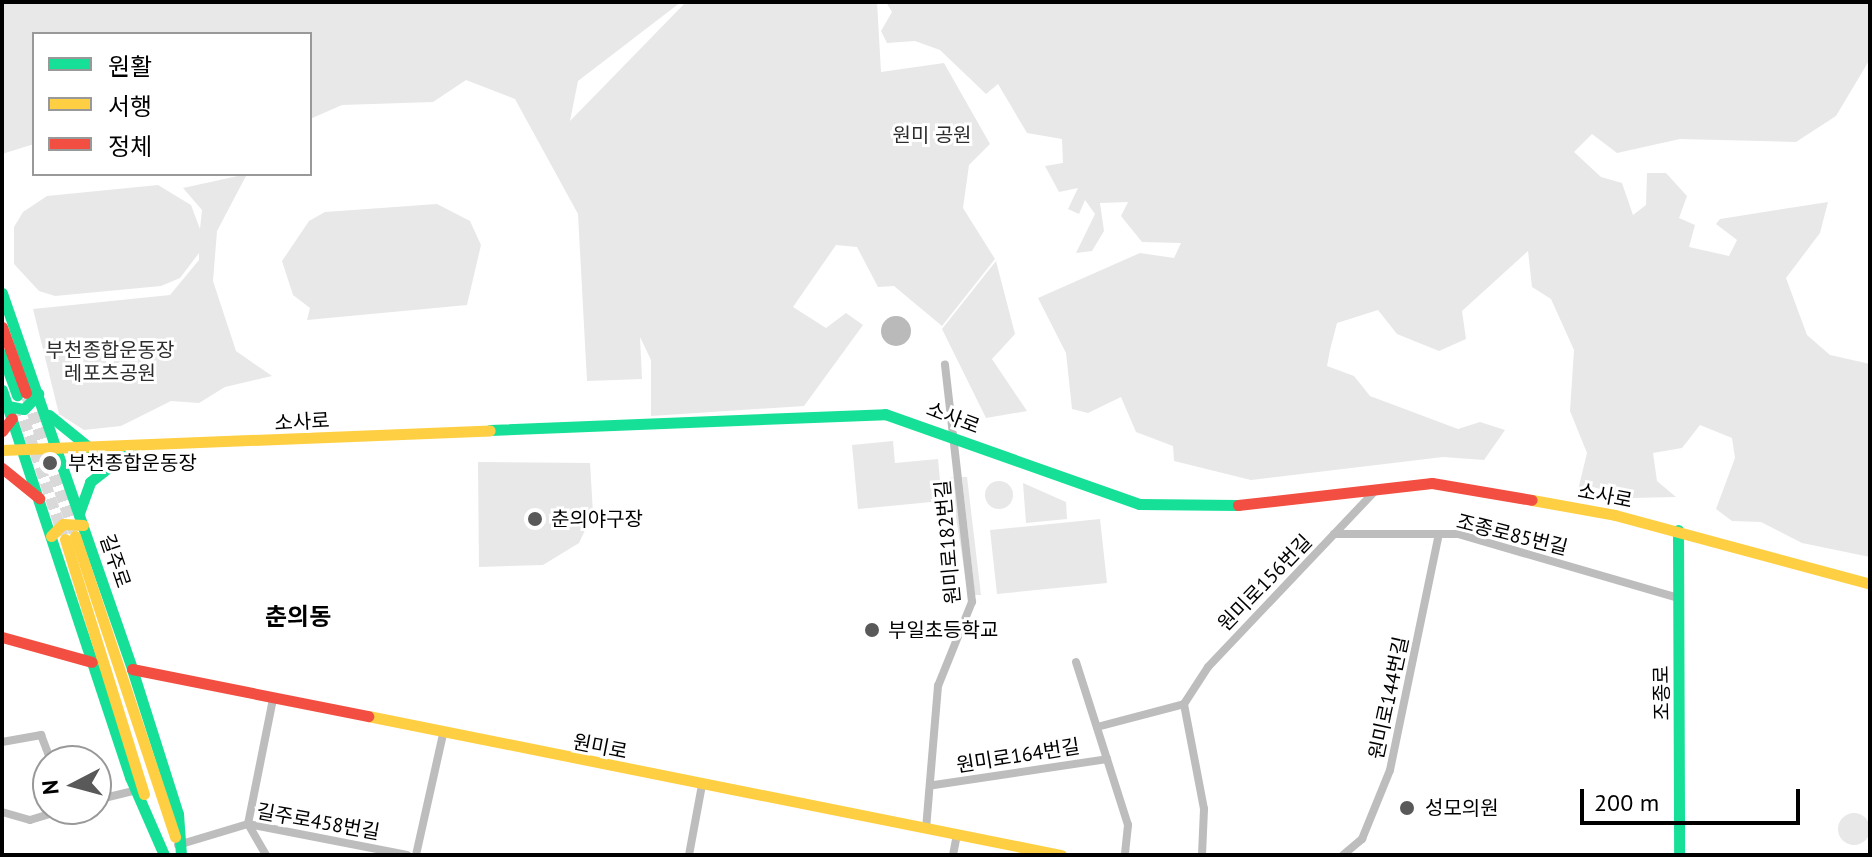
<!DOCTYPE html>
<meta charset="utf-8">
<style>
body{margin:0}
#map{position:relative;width:1872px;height:857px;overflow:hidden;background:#fff;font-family:"PT Sans","Noto Sans KR",sans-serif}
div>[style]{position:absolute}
.green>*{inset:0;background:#e8e8e8}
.round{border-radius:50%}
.water>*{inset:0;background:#bababa}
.secondary-tunnel>*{height:11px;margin-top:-5.5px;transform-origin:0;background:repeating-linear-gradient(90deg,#d9d9d9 0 11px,transparent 0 16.5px)}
.street>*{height:8px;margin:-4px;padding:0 4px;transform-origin:4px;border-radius:4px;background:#bdbdbd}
.fast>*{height:11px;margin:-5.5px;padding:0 5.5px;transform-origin:5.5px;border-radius:5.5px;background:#16e098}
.slow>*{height:11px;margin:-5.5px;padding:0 5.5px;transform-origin:5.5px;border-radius:5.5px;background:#ffcf43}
.jam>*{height:11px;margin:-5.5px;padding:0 5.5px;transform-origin:5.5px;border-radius:5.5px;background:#f24e42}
.dots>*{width:22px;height:22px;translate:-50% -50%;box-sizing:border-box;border:4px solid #fff;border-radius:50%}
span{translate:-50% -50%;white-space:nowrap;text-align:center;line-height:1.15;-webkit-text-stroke:6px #fff;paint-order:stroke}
.park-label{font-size:20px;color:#2d2d2d}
.street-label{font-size:20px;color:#000}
.poi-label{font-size:20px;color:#000}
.left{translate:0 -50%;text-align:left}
.quarter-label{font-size:24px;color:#000;font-weight:700}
.frame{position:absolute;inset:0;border:4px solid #000;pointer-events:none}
.legend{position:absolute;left:32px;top:32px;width:280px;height:144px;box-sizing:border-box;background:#fff;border:2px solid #999;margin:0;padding:10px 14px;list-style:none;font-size:24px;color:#000}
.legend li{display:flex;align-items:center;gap:16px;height:40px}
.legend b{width:40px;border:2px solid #999}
.north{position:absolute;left:32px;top:745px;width:80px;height:80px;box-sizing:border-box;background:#fff;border:2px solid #999;border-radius:50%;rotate:264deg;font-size:22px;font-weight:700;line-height:32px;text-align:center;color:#000}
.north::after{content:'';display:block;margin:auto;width:28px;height:36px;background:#595959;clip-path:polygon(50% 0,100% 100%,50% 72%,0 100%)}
.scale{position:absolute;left:1580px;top:789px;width:220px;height:36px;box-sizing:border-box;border:4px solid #000;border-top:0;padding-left:10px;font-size:24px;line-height:28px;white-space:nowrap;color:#000;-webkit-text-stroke:6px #fff;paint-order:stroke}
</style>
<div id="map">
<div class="green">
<div style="clip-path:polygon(2px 2px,681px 2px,578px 81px,570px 121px,686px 2px,877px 2px,881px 72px,944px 63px,990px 144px,969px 165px,963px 208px,995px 259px,942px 326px,894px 286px,878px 287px,857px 247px,836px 245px,793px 307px,826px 328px,846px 313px,863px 325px,804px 406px,651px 416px,651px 360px,640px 337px,642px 379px,587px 381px,578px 214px,515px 99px,466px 80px,433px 102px,342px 105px,310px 119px,310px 34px,34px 34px,34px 144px,2px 154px)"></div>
<div style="clip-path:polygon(886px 2px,1870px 2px,1870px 59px,1836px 116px,1796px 142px,1680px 139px,1617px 153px,1592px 134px,1574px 152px,1601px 177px,1622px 183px,1633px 215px,1646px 205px,1647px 173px,1666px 173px,1687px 196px,1679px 218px,1695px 225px,1689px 247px,1729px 256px,1737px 240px,1716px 224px,1720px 219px,1828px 202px,1820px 233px,1786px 278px,1807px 335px,1830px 355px,1870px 364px,1870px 557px,1802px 543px,1761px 522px,1732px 521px,1716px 509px,1735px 458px,1732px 438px,1700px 425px,1682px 448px,1653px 453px,1657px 481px,1676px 497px,1632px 498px,1593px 487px,1576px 498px,1587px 453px,1570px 411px,1574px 350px,1551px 299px,1532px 287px,1528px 251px,1462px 311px,1466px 339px,1439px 351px,1397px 334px,1378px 310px,1337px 323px,1330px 350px,1327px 366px,1354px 376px,1370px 396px,1458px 429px,1480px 422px,1505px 430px,1484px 460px,1443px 457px,1251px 480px,1174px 461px,1173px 446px,1136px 432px,1121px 397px,1088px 413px,1072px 409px,1066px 353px,1038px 298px,1140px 253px,1174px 258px,1181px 243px,1142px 242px,1121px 216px,1128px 202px,1100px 203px,1104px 231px,1092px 251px,1076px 253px,1095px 214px,1085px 200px,1079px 214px,1068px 209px,1078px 188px,1059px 192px,1045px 166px,1063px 163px,1062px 139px,1027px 133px,998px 84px,986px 94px,940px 50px,915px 41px,887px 43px,881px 31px,892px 12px)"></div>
<div style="clip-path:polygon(247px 174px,217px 231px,213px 281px,236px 351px,272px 376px,225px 387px,199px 403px,171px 401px,121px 426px,84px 430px,59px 414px,33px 309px,170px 295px,199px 260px,199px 253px,180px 278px,161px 286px,55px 296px,39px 291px,14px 264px,14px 227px,23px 212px,47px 196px,158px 185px,191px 205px,200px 229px,202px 210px,183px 188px)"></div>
<div style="clip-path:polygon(437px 204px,470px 221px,481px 245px,467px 305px,307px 320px,310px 308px,293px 295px,282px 261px,309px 221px,325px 212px)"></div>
<div style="clip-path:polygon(996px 261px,1015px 334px,992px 359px,1027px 411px,986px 418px,942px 329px)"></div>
<div style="clip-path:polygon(893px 441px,895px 463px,938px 459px,942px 501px,858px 509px,852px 445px)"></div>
<div style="clip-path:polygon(478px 462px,590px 463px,593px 513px,579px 543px,543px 565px,479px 567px)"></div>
<div style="clip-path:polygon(954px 477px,967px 588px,950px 478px)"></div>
<div style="clip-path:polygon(962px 477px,967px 477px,981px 595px,975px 595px)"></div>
<div class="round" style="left:985px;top:481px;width:28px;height:28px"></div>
<div style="clip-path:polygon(1023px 483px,1066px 502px,1067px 519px,1026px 523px)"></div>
<div style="clip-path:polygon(1100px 519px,1107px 583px,997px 594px,990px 530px)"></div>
<div class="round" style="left:1838px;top:813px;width:32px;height:32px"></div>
</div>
<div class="water">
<div class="round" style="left:881px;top:316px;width:30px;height:30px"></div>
</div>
<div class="secondary-tunnel">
<div style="left:27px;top:397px;width:143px;rotate:70.8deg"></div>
<div style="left:19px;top:404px;width:138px;rotate:71.4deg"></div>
</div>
<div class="street">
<div style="left:1334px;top:534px;width:124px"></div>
<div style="left:1458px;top:534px;width:230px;rotate:16.2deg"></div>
<div style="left:1076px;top:662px;width:171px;rotate:72.3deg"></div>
<div style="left:1128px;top:825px;width:30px;rotate:96deg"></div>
<div style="left:1097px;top:727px;width:90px;rotate:-14.8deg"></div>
<div style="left:2px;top:742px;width:40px;rotate:-10deg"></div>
<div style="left:41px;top:735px;width:28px;rotate:69deg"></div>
<div style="left:934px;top:785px;width:175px;rotate:-8.5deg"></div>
<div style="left:96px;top:800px;width:42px;rotate:-13.7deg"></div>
<div style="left:2px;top:812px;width:29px;rotate:16deg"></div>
<div style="left:30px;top:820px;width:38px;rotate:-17deg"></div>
<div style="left:926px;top:829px;width:144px;rotate:-85.2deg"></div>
<div style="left:938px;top:686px;width:91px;rotate:-68deg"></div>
<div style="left:972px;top:602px;width:239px;rotate:-96.5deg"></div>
<div style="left:178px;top:845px;width:73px;rotate:-16.7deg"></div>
<div style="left:248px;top:824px;width:162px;rotate:11deg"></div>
<div style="left:266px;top:855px;width:36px;rotate:-120deg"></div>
<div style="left:248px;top:824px;width:127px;rotate:-78.7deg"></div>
<div style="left:416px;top:855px;width:124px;rotate:-77.4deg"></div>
<div style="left:689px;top:855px;width:71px;rotate:-79.5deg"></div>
<div style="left:953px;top:855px;width:20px;rotate:-79deg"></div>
<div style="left:1202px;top:855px;width:46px;rotate:-87.5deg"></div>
<div style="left:1204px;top:809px;width:107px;rotate:-100.8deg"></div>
<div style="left:1184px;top:704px;width:44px;rotate:-57deg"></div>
<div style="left:1208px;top:667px;width:244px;rotate:-46.5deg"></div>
<div style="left:1343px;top:855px;width:25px;rotate:-40deg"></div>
<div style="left:1362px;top:839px;width:74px;rotate:-67.9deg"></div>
<div style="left:1390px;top:770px;width:241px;rotate:-78.3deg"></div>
</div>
<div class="fast">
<div style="left:2px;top:293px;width:398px;rotate:70.9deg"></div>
<div style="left:132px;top:669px;width:152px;rotate:72.4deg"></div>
<div style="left:178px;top:814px;width:41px;rotate:85.8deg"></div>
<div style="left:2px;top:354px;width:44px;rotate:69.9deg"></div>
<div style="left:2px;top:390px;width:408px;rotate:71.7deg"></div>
<div style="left:130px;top:777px;width:85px;rotate:66.4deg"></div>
<div style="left:8px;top:406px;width:16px;rotate:11deg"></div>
<div style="left:24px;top:409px;width:21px;rotate:-47deg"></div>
<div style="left:49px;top:415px;width:54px;rotate:39deg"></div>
<div style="left:490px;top:430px;width:395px;rotate:-2.3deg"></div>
<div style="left:885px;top:414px;width:269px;rotate:19.5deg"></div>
<div style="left:1139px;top:504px;width:99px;rotate:0.6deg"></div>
<div style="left:79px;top:513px;width:33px;rotate:-70deg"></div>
<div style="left:90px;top:482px;width:53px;rotate:-38.2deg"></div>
<div style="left:1678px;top:530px;width:325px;rotate:89.8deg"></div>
</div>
<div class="slow">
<div style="left:2px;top:450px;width:488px;rotate:-2.3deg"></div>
<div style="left:1532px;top:500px;width:84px;rotate:10.2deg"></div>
<div style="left:1615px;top:515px;width:264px;rotate:15.1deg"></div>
<div style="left:51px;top:536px;width:17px;rotate:-45deg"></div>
<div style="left:63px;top:524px;width:20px;rotate:3deg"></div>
<div style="left:75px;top:536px;width:317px;rotate:71.6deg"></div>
<div style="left:65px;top:539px;width:267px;rotate:72.8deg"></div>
<div style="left:368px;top:716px;width:707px;rotate:11.34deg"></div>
</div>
<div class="jam">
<div style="left:2px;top:327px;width:70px;rotate:70deg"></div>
<div style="left:2px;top:431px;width:16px;rotate:-52deg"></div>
<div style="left:2px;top:468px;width:48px;rotate:39deg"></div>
<div style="left:1238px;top:505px;width:195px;rotate:-6.5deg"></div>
<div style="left:1432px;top:483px;width:101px;rotate:9.6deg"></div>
<div style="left:2px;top:637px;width:93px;rotate:15.5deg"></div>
<div style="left:132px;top:669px;width:241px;rotate:11.3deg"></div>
</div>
<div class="dots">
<div style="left:50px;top:463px;background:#595959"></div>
<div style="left:535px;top:519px;background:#595959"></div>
<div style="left:872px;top:630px;background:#595959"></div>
<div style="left:1407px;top:808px;background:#595959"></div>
</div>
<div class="park-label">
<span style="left:932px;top:135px">원미 공원</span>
<span style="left:110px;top:362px">부천종합운동장<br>레포츠공원</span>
</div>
<div class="street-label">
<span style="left:953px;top:418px;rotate:21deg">소사로</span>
<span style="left:302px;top:422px;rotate:-3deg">소사로</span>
<span style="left:1605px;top:496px;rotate:11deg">소사로</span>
<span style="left:1512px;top:535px;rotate:14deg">조종로85번길</span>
<span style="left:948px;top:542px;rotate:-95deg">원미로182번길</span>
<span style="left:115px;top:561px;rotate:71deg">길주로</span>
<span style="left:1265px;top:583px;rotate:-46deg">원미로156번길</span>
<span style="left:1662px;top:693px;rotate:-91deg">조종로</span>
<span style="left:1389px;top:698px;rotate:-78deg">원미로144번길</span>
<span style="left:600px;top:747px;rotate:11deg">원미로</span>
<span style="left:1018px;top:756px;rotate:-9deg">원미로164번길</span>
<span style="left:318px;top:822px;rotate:10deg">길주로458번길</span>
</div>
<div class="poi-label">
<span class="left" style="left:68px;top:463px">부천종합운동장</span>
<span class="left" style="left:551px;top:519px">춘의야구장</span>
<span class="left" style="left:888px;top:630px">부일초등학교</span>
<span class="left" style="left:1425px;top:808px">성모의원</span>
</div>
<div class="quarter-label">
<span style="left:298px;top:617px">춘의동</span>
</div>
<div class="frame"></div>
<ul class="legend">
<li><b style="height:10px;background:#16e098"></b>원활</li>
<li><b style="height:10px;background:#ffcf43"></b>서행</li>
<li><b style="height:10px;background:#f24e42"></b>정체</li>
</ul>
<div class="north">N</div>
<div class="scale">200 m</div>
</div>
